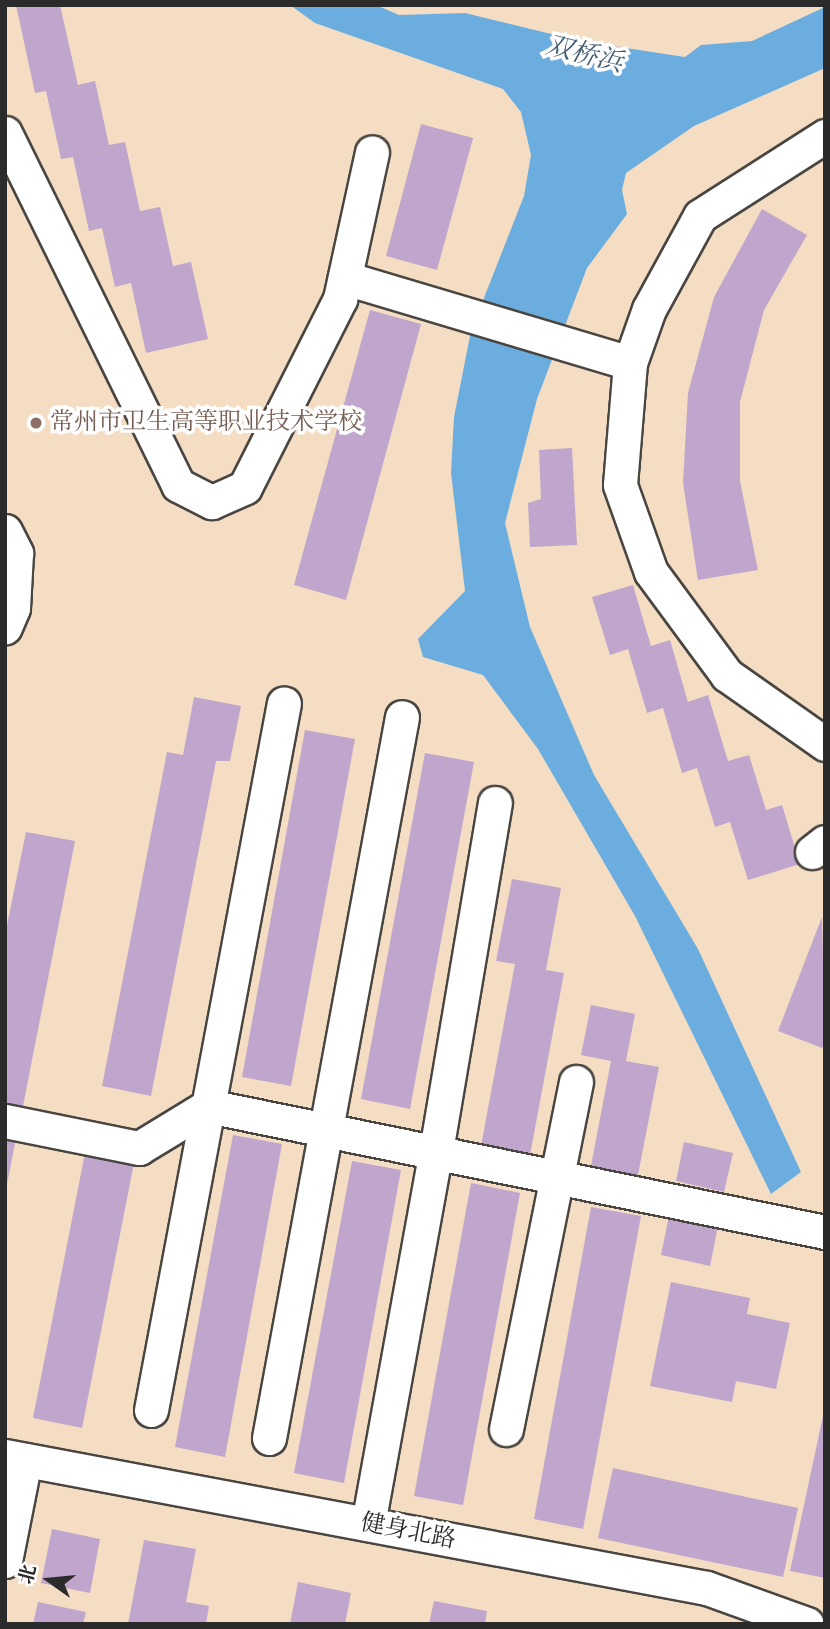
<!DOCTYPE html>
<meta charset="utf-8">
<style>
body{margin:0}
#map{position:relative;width:830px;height:1629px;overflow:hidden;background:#f4ddc2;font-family:"IM FELL DW Pica","Noto Serif SC",serif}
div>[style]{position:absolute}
.water>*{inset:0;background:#6cade0}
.building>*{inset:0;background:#c0a6cc}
.roads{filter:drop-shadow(2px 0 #494642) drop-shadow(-2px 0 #494642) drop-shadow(0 2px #494642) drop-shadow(0 -2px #494642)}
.minor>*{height:33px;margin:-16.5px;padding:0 16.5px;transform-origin:16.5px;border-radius:16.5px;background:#fff}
.dots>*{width:19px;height:19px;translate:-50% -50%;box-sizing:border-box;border:4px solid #fff;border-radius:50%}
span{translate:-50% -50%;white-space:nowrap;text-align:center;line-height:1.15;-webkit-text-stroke:7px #fff;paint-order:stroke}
.education-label{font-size:24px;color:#785e54}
.left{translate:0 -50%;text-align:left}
.street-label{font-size:24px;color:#2b2b2b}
.water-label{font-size:26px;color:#455f73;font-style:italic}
.frame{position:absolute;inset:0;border:7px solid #2b2b2b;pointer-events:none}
.north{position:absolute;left:14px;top:1545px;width:70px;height:70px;-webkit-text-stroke:5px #fff;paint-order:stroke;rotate:285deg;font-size:19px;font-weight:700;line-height:28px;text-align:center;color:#2b2b2b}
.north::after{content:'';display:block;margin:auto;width:24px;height:32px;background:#2b2b2b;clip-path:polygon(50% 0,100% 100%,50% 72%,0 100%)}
</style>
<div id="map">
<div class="water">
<div style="clip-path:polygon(290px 5px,376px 5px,399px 15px,465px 13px,580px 41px,685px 57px,701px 45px,752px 41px,825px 7px,825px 68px,694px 126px,626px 173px,622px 190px,627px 214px,587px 268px,537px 399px,505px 523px,530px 627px,594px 775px,698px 949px,801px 1172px,771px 1194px,635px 916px,538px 749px,483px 675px,423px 657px,418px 639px,465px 591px,451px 473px,454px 417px,471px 331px,524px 196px,531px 155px,521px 112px,503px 89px,315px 23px)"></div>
</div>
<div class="building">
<div style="clip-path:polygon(16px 5px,60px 5px,78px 85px,95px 81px,109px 145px,125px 142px,140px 211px,160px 207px,173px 266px,191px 262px,208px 339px,146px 353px,131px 283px,115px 287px,102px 228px,89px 231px,73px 157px,61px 159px,46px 91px,35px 93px)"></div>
<div style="clip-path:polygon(421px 124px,473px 138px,437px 270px,386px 256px)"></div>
<div style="clip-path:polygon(762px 209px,807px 235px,764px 310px,740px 402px,740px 481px,758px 570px,698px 580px,683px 483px,688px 393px,714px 297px)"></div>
<div style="clip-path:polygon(370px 310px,421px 324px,346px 600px,294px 585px)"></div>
<div style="clip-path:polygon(572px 448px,577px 545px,530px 547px,528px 503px,541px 499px,539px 450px)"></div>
<div style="clip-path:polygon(633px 585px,651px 646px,670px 640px,688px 702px,708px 695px,728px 761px,749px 755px,766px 810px,782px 805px,800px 864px,748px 880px,730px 822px,715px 827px,697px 768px,682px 773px,663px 708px,647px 713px,628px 649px,610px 655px,592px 597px)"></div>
<div style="clip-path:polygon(194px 697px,241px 706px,230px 761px,216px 761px,151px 1096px,102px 1086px,167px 752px,183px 755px)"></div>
<div style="clip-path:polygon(305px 730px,355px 739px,291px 1086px,242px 1077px)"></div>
<div style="clip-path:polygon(425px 753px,474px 762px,410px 1109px,361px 1099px)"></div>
<div style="clip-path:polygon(26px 832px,75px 841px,23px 1106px,5px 1103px,5px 935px)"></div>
<div style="clip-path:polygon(512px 879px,561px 888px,546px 970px,564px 973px,530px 1155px,481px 1146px,515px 964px,496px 961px)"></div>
<div style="clip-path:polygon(822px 917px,825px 1042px,822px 1048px,778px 1031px)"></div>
<div style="clip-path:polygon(591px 1005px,635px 1014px,626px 1061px,659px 1067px,637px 1180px,590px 1171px,611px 1061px,581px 1055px)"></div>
<div style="clip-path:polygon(233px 1135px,282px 1144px,225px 1457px,175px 1447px)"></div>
<div style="clip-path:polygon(5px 1136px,16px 1138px,7px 1184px,5px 1183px)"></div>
<div style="clip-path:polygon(684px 1142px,733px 1153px,724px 1192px,676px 1181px)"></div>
<div style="clip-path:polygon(85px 1153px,134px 1163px,82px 1428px,33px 1418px)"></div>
<div style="clip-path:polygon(352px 1161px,401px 1170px,344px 1483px,294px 1473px)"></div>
<div style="clip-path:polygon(471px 1183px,520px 1193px,463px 1505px,414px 1496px)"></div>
<div style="clip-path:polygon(591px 1207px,641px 1216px,583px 1529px,534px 1519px)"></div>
<div style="clip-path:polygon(669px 1216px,718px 1226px,710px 1266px,661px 1255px)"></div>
<div style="clip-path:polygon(671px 1282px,750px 1298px,747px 1314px,790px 1323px,776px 1389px,736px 1381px,732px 1402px,650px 1386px)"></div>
<div style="clip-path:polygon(824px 1411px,825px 1411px,825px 1578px,790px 1571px)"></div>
<div style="clip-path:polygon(613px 1468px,798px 1508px,783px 1577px,598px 1538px)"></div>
<div style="clip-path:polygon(52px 1529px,100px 1539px,90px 1593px,41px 1583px)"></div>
<div style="clip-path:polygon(144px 1540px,196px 1549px,186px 1602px,209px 1606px,206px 1624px,128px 1624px)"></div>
<div style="clip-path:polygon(298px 1582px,351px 1593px,345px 1624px,290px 1624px)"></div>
<div style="clip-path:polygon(434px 1601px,487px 1611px,485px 1624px,429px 1624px)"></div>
<div style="clip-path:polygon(38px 1602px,86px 1612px,83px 1624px,33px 1624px)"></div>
</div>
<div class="roads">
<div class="minor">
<div style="left:5px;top:133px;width:392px;rotate:63.8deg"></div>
<div style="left:178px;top:485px;width:38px;rotate:27deg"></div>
<div style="left:212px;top:502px;width:36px;rotate:-24deg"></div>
<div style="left:245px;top:487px;width:211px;rotate:-63.2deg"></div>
<div style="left:340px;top:299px;width:150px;rotate:-77.7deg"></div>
<div style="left:825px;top:136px;width:148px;rotate:147.4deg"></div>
<div style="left:700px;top:216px;width:106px;rotate:118.7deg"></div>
<div style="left:649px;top:309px;width:57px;rotate:109.4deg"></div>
<div style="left:630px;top:363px;width:122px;rotate:94.7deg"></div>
<div style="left:620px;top:485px;width:92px;rotate:70.4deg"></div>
<div style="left:651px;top:572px;width:128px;rotate:53.6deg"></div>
<div style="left:727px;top:675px;width:120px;rotate:35.1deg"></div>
<div style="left:345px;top:278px;width:297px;rotate:16.6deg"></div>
<div style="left:5px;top:531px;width:25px;rotate:63deg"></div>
<div style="left:16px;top:553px;width:55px;rotate:93.1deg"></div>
<div style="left:13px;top:608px;width:21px;rotate:113deg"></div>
<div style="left:812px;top:852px;width:16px;rotate:-38deg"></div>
<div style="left:5px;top:1121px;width:137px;rotate:11.4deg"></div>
<div style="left:139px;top:1148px;width:81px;rotate:-31.3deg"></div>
<div style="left:208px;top:1106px;width:630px;rotate:11.54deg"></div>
<div style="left:151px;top:1410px;width:719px;rotate:-79.35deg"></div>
<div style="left:506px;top:1429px;width:354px;rotate:-78.6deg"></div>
<div style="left:269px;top:1438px;width:733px;rotate:-79.55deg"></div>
<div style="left:5px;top:1456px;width:714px;rotate:10.65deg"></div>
<div style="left:707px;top:1588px;width:106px;rotate:19.8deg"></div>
<div style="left:368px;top:1524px;width:379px;rotate:-79.7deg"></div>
<div style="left:436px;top:1151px;width:353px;rotate:-80.4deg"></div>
<div style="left:5px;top:1561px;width:103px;rotate:-78.8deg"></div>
</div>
</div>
<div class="dots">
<div style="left:36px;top:423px;background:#8d6e63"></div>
</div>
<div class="education-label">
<span class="left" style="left:50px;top:423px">常州市卫生高等职业技术学校</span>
</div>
<div class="street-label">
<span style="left:408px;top:1532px;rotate:11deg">健身北路</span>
</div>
<div class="water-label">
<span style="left:584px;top:55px;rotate:14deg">双桥浜</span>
</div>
<div class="frame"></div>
<div class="north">北</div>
</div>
